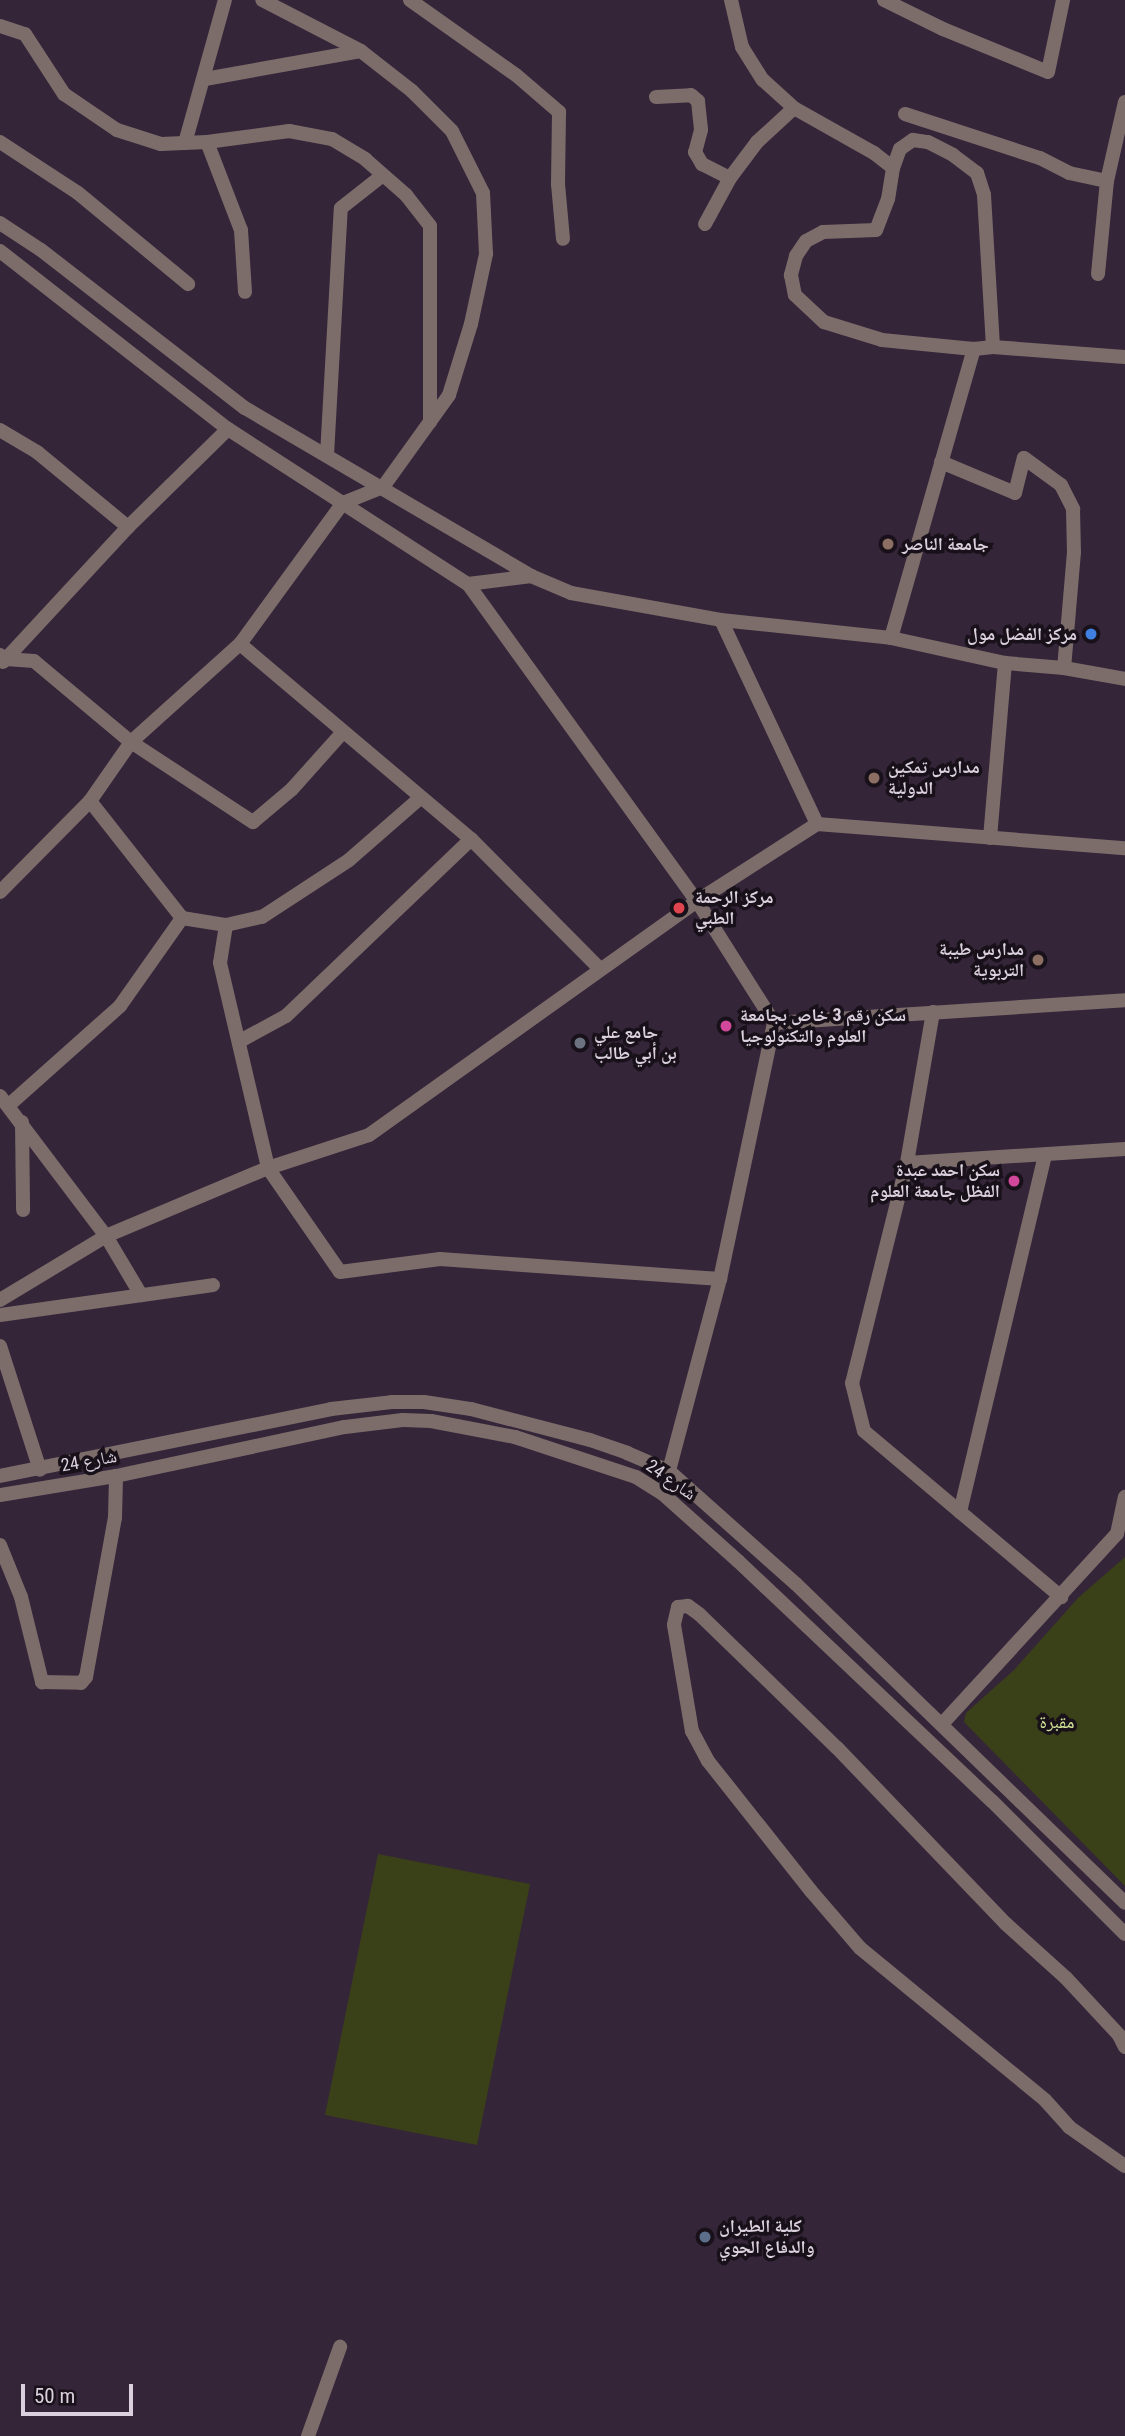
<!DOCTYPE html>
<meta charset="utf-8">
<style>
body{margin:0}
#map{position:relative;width:1125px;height:2436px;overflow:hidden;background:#352539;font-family:"Roboto Condensed","Noto Naskh Arabic",sans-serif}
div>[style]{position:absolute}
.green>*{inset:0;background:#3a4118}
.minor>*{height:14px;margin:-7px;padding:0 7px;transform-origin:7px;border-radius:7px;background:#7c6d6b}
.tertiary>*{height:14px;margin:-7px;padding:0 7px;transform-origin:7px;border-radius:7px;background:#7c6d6b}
.dots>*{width:19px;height:19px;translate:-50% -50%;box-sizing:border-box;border:4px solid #18111a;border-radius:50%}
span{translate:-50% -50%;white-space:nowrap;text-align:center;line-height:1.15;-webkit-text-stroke:7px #18111a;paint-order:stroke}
.poi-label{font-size:18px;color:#dbd1de;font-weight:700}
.left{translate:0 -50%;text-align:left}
.right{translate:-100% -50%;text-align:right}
.street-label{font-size:18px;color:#dbd1de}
.park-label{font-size:18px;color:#d2e397}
.scale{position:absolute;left:21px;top:2384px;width:112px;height:32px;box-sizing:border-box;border:4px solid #dbd1de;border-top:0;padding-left:9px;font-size:21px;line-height:24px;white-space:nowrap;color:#dbd1de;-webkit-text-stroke:5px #18111a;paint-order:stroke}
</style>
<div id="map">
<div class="green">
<div style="clip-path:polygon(1125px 1557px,1125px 1886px,964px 1722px,966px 1713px,1014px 1670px,1078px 1598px)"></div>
<div style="clip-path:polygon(378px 1854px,530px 1884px,477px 2145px,325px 2115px)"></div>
</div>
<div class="minor">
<div style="left:410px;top:0;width:130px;rotate:35.3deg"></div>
<div style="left:516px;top:75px;width:57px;rotate:40.7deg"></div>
<div style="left:559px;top:112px;width:72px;rotate:90.8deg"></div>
<div style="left:558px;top:184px;width:55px;rotate:84.8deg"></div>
<div style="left:731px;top:0;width:48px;rotate:76.8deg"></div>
<div style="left:742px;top:47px;width:39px;rotate:58deg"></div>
<div style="left:763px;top:80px;width:42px;rotate:42.1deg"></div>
<div style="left:794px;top:108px;width:92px;rotate:29.4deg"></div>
<div style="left:874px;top:153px;width:24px;rotate:38deg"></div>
<div style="left:893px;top:168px;width:31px;rotate:99deg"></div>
<div style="left:888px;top:199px;width:33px;rotate:111deg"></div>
<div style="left:876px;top:230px;width:53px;rotate:177.8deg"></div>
<div style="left:823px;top:232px;width:19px;rotate:152deg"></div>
<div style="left:806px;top:241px;width:18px;rotate:124deg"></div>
<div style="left:796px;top:256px;width:20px;rotate:105deg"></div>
<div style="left:791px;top:275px;width:20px;rotate:79deg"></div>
<div style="left:795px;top:295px;width:40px;rotate:43deg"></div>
<div style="left:824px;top:322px;width:61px;rotate:17.2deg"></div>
<div style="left:882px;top:340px;width:92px;rotate:5.6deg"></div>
<div style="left:974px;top:349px;width:19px;rotate:-6deg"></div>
<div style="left:993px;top:347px;width:132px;rotate:4.3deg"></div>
<div style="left:884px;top:0;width:66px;rotate:26.2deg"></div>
<div style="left:943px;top:29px;width:113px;rotate:22.3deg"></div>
<div style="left:1048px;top:72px;width:74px;rotate:-78.2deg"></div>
<div style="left:0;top:26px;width:26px;rotate:18deg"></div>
<div style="left:25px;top:34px;width:72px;rotate:57deg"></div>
<div style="left:64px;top:94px;width:64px;rotate:34.2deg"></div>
<div style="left:117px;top:130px;width:46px;rotate:17.7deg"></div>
<div style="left:161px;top:144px;width:46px;rotate:-2.5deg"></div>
<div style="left:207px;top:142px;width:83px;rotate:-7.6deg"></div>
<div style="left:289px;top:131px;width:44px;rotate:10.5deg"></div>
<div style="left:332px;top:139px;width:39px;rotate:31deg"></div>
<div style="left:365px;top:159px;width:55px;rotate:41.3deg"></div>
<div style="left:406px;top:195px;width:39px;rotate:52deg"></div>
<div style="left:430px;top:226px;width:196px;rotate:90deg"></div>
<div style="left:205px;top:79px;width:158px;rotate:-10.2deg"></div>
<div style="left:656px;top:97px;width:35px;rotate:-3deg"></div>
<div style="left:691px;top:95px;width:9px;rotate:41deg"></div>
<div style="left:698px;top:101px;width:29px;rotate:84deg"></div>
<div style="left:701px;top:130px;width:23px;rotate:105deg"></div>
<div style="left:695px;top:152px;width:14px;rotate:60deg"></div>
<div style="left:702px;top:164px;width:31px;rotate:27deg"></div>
<div style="left:730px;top:178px;width:45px;rotate:-53.1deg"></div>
<div style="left:757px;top:142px;width:50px;rotate:-42.6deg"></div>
<div style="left:905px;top:114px;width:142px;rotate:18.1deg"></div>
<div style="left:1040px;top:158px;width:33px;rotate:27deg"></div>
<div style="left:1069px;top:173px;width:39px;rotate:12deg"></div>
<div style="left:0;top:142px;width:93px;rotate:33.2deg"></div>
<div style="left:78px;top:193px;width:143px;rotate:39.6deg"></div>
<div style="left:207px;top:142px;width:94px;rotate:68.9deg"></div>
<div style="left:241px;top:230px;width:62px;rotate:86.3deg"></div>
<div style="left:185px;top:143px;width:148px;rotate:-74.4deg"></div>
<div style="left:893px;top:168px;width:20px;rotate:-70deg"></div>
<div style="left:900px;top:149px;width:16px;rotate:-35deg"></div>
<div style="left:913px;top:140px;width:15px;rotate:8deg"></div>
<div style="left:928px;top:142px;width:28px;rotate:27deg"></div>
<div style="left:953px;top:155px;width:30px;rotate:37deg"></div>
<div style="left:977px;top:173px;width:23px;rotate:72deg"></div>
<div style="left:984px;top:195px;width:152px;rotate:86.6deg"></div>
<div style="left:0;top:223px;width:49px;rotate:33.4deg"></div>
<div style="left:41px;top:250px;width:258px;rotate:37.8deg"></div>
<div style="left:245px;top:408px;width:332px;rotate:30.4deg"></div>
<div style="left:531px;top:576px;width:43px;rotate:23deg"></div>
<div style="left:571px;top:593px;width:152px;rotate:10.2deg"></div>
<div style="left:721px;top:620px;width:171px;rotate:6deg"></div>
<div style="left:891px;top:638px;width:117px;rotate:12.4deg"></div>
<div style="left:1005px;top:663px;width:59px;rotate:4.8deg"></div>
<div style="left:1064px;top:668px;width:62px;rotate:10.2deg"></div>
<div style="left:705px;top:224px;width:52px;rotate:-61.5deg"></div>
<div style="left:0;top:251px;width:289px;rotate:38deg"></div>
<div style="left:228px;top:429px;width:286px;rotate:32.9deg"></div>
<div style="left:468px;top:584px;width:391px;rotate:54.2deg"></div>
<div style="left:697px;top:901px;width:144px;rotate:57.7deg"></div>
<div style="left:774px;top:1023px;width:262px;rotate:101.9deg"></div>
<div style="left:720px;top:1279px;width:199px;rotate:104.9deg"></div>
<div style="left:1098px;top:274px;width:93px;rotate:-84.5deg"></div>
<div style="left:1107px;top:181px;width:81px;rotate:-77.2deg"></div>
<div style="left:0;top:430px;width:43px;rotate:30.7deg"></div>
<div style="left:37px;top:452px;width:118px;rotate:39.5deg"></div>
<div style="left:327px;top:455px;width:247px;rotate:-86.8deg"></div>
<div style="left:341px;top:208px;width:53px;rotate:-38.2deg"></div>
<div style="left:941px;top:462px;width:80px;rotate:22.7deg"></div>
<div style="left:1015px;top:493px;width:36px;rotate:-76deg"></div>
<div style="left:1024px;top:458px;width:46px;rotate:36.1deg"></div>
<div style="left:1061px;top:485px;width:27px;rotate:63deg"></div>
<div style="left:1073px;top:509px;width:43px;rotate:88.7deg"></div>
<div style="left:1074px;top:552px;width:116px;rotate:94.9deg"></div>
<div style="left:468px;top:584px;width:64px;rotate:-7.2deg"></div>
<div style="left:721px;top:620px;width:225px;rotate:64.8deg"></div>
<div style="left:891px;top:638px;width:301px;rotate:-74deg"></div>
<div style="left:240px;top:644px;width:302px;rotate:40.2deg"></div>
<div style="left:471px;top:839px;width:183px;rotate:45.2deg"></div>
<div style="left:0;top:655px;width:7px;rotate:34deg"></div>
<div style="left:6px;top:659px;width:28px;rotate:4deg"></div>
<div style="left:34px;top:661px;width:126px;rotate:39.9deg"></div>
<div style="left:131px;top:742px;width:146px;rotate:33.3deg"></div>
<div style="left:253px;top:822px;width:51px;rotate:-40.2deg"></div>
<div style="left:292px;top:789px;width:76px;rotate:-48.2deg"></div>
<div style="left:3px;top:662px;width:184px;rotate:-47.2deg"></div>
<div style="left:128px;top:527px;width:140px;rotate:-44.4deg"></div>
<div style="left:90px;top:801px;width:149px;rotate:51.8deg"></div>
<div style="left:182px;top:918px;width:45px;rotate:9deg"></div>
<div style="left:226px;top:925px;width:37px;rotate:-13deg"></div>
<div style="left:262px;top:917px;width:104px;rotate:-33.2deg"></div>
<div style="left:349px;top:860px;width:94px;rotate:-41.1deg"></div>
<div style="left:990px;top:838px;width:176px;rotate:-85.1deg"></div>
<div style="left:0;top:892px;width:128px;rotate:-45.3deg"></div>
<div style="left:90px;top:801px;width:72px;rotate:-55.2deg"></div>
<div style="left:131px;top:742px;width:147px;rotate:-42deg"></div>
<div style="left:240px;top:644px;width:175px;rotate:-53.9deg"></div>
<div style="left:343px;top:503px;width:43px;rotate:-21.8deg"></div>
<div style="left:383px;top:487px;width:113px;rotate:-54.3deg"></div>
<div style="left:449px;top:395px;width:74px;rotate:-72.8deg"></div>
<div style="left:471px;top:324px;width:72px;rotate:-77.9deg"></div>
<div style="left:486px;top:254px;width:61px;rotate:-92.8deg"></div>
<div style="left:483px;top:193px;width:69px;rotate:-116.6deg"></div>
<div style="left:452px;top:131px;width:57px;rotate:-135deg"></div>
<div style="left:412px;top:91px;width:65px;rotate:-141.9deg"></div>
<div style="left:361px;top:51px;width:111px;rotate:-152.7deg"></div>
<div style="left:226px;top:925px;width:38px;rotate:99deg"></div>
<div style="left:220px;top:963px;width:211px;rotate:76.8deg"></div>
<div style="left:268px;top:1168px;width:126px;rotate:55.3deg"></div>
<div style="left:340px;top:1272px;width:101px;rotate:-7.4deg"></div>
<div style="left:440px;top:1259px;width:281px;rotate:4.1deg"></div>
<div style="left:933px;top:1012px;width:153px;rotate:99.8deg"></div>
<div style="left:907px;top:1163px;width:227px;rotate:104deg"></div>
<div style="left:852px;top:1383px;width:49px;rotate:76deg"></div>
<div style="left:864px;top:1431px;width:258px;rotate:40.1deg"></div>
<div style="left:774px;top:1023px;width:352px;rotate:-3.7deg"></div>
<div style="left:240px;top:1041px;width:52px;rotate:-28.5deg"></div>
<div style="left:286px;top:1016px;width:256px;rotate:-43.7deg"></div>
<div style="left:0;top:1096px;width:176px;rotate:52.9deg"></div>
<div style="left:106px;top:1236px;width:69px;rotate:59.3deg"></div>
<div style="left:9px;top:1105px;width:149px;rotate:-41.7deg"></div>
<div style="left:120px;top:1006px;width:108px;rotate:-54.8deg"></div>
<div style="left:22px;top:1122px;width:88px;rotate:89.3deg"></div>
<div style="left:907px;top:1163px;width:218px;rotate:-3.7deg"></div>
<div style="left:0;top:1300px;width:124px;rotate:-31.1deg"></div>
<div style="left:106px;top:1236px;width:176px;rotate:-22.8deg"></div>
<div style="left:268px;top:1168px;width:106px;rotate:-18.1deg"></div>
<div style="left:369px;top:1135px;width:403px;rotate:-35.5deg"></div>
<div style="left:697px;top:901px;width:143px;rotate:-32.7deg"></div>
<div style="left:817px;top:824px;width:309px;rotate:4.5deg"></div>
<div style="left:0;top:1315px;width:215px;rotate:-8deg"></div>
<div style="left:0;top:1346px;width:130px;rotate:72.1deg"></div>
<div style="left:960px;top:1512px;width:367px;rotate:-76.6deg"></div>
<div style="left:0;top:1545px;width:56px;rotate:68deg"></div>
<div style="left:21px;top:1597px;width:88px;rotate:76.1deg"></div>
<div style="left:42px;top:1682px;width:39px;rotate:1deg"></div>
<div style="left:81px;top:1683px;width:8px;rotate:-50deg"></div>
<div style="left:86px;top:1677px;width:162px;rotate:-79.7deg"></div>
<div style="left:115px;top:1518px;width:42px;rotate:-88.6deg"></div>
<div style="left:942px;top:1724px;width:258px;rotate:-47.4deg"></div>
<div style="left:1117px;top:1534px;width:38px;rotate:-78deg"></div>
<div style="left:1125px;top:2047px;width:13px;rotate:-117deg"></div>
<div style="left:1119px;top:2035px;width:78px;rotate:-132.9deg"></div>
<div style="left:1066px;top:1978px;width:81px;rotate:-138deg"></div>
<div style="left:1006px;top:1924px;width:244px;rotate:-133.8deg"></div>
<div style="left:837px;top:1748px;width:192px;rotate:-135.8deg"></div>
<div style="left:699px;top:1614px;width:14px;rotate:-144deg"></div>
<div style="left:688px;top:1606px;width:10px;rotate:174deg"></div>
<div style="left:678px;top:1607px;width:18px;rotate:103deg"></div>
<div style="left:674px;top:1625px;width:108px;rotate:80.4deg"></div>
<div style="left:692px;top:1731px;width:34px;rotate:62deg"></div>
<div style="left:708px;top:1761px;width:166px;rotate:51.6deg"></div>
<div style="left:811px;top:1891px;width:75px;rotate:49.3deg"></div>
<div style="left:860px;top:1948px;width:239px;rotate:39.4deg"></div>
<div style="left:1045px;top:2100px;width:36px;rotate:48deg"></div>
<div style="left:1069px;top:2127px;width:68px;rotate:34.9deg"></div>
<div style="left:308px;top:2436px;width:95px;rotate:-70.2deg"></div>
</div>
<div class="tertiary">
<div style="left:0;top:1476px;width:338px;rotate:-11.4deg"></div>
<div style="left:331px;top:1409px;width:61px;rotate:-6.5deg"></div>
<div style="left:392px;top:1402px;width:32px"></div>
<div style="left:424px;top:1402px;width:48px;rotate:8.5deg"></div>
<div style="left:471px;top:1409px;width:123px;rotate:14.6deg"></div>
<div style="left:590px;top:1440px;width:39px;rotate:19deg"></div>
<div style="left:627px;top:1453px;width:46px;rotate:23.2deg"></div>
<div style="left:669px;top:1471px;width:170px;rotate:41.7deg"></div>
<div style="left:796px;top:1584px;width:458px;rotate:44.1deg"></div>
<div style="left:0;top:1495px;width:118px;rotate:-9.3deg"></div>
<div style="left:116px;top:1476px;width:234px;rotate:-12.1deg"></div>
<div style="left:345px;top:1427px;width:58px;rotate:-6.9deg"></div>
<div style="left:403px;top:1420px;width:28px;rotate:2deg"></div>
<div style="left:431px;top:1421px;width:86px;rotate:10.8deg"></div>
<div style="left:515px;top:1437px;width:127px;rotate:18.3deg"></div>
<div style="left:636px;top:1477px;width:32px;rotate:32deg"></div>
<div style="left:663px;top:1494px;width:101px;rotate:41.8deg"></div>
<div style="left:738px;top:1561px;width:349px;rotate:43.4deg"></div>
<div style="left:992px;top:1801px;width:188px;rotate:45deg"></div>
</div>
<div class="dots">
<div style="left:888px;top:544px;background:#8d6e63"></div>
<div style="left:1091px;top:634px;background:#3f7fe0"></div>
<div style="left:874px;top:778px;background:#8d6e63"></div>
<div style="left:679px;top:908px;background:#e0444e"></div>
<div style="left:1038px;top:960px;background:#8d6e63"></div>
<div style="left:726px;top:1026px;background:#d1479c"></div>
<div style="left:580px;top:1043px;background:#6b7280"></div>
<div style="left:1014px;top:1181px;background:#d1479c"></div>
<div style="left:705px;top:2237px;background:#5c6f8a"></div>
</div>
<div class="poi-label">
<span class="left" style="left:902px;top:544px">جامعة الناصر</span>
<span class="right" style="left:1077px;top:634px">مركز الفضل مول</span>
<span class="left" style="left:888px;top:778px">مدارس تمكين<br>الدولية</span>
<span class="left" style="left:695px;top:908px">مركز الرحمة<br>الطبي</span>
<span class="right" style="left:1024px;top:960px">مدارس طيبة<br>التربوية</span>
<span class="left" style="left:740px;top:1026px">سكن رقم 3 خاص بجامعة<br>العلوم والتكنولوجيا</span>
<span class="left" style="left:594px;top:1043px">جامع علي<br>بن أبي طالب</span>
<span class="right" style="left:1000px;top:1181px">سكن احمد عبدة<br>الفظل جامعة العلوم</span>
<span class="left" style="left:719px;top:2237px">كلية الطيران<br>والدفاع الجوي</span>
</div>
<div class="street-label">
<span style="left:89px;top:1461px;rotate:-10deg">شارع 24</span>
<span style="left:671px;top:1480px;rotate:35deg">شارع 24</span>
</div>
<div class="park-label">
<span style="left:1057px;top:1722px">مقبرة</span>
</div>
<div class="scale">50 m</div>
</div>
